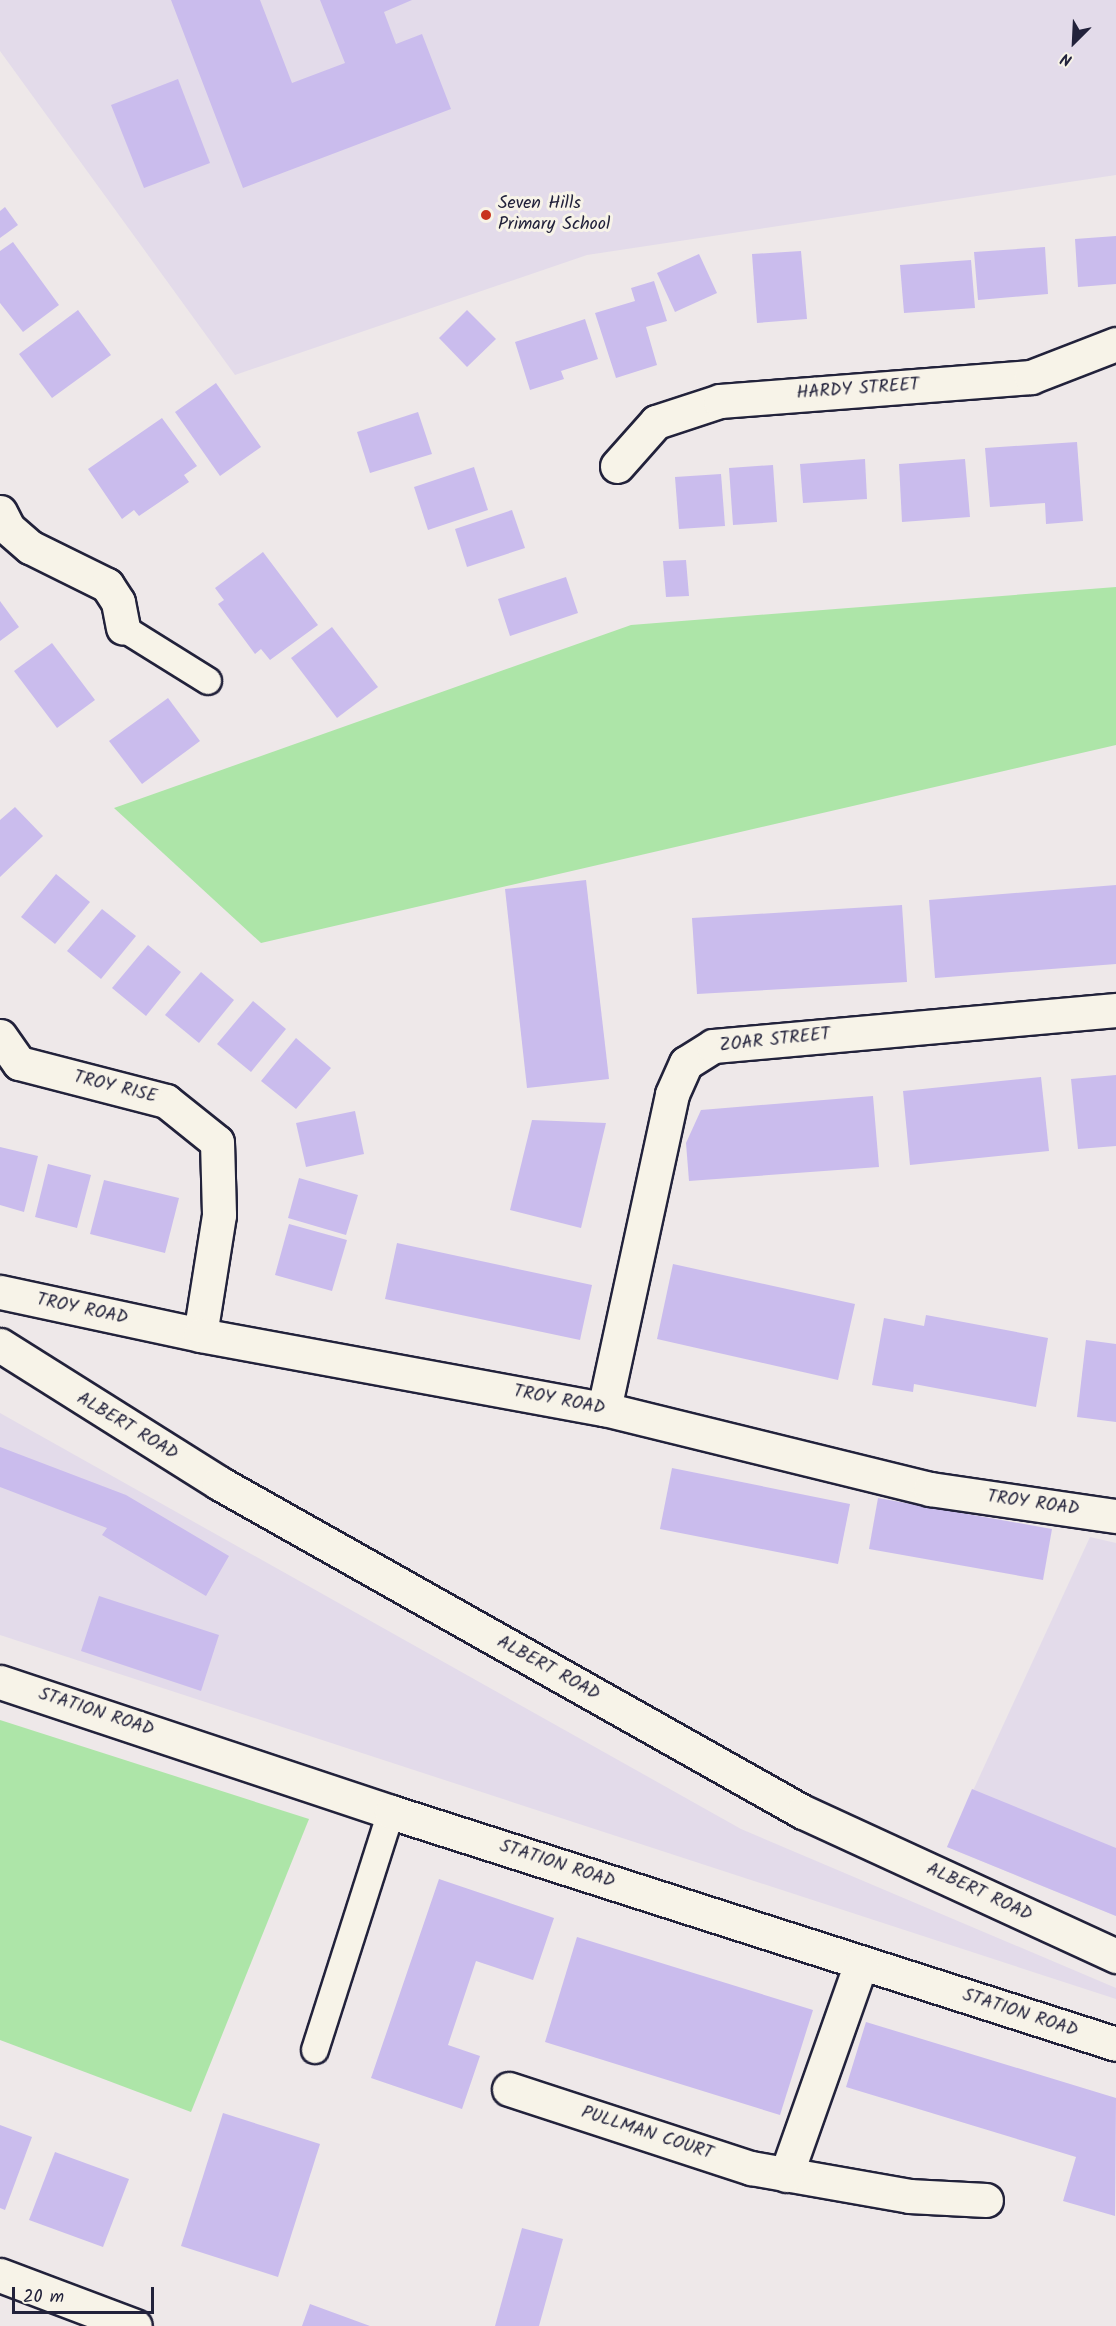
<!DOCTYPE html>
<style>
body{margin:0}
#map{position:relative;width:1116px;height:2326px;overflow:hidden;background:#eee8e9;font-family:Kalam,sans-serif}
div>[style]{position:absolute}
.built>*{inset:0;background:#e3dbea}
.green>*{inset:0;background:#ade5a8}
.building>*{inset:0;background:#cabced}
.roads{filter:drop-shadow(2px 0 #22223b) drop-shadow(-2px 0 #22223b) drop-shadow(0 2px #22223b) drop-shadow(0 -2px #22223b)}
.lane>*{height:26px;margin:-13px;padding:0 13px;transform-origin:13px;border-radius:13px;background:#f7f3e8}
.street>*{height:33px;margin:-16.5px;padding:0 16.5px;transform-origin:16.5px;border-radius:16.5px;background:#f7f3e8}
.secondary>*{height:33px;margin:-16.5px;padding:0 16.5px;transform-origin:16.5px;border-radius:16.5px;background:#f7f3e8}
.dots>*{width:16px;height:16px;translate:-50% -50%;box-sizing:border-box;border:3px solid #f7f3e8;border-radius:50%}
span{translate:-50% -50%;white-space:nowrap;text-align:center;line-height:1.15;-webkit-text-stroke:6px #f7f3e8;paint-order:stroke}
.poi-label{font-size:18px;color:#22223b}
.left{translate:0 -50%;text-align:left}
.street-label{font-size:18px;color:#22223b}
.north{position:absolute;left:1044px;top:12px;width:60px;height:60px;-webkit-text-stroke:4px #f7f3e8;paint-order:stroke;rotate:204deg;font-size:16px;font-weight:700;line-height:24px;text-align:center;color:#22223b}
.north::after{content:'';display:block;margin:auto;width:21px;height:27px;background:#22223b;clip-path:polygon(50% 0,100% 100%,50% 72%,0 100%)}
.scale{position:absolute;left:12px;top:2287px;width:142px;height:27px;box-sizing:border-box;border:3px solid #22223b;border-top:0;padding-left:8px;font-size:18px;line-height:21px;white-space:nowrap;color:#22223b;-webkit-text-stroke:4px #f7f3e8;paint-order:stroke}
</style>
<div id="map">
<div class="built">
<div style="clip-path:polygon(0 0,1116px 0,1116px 175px,587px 255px,235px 375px,0 51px)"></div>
<div style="clip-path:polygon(0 1413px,741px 1829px,1116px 1988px,1116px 1999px,0 1635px)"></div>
<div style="clip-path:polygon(1090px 1537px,1116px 1543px,1116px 1916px,947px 1847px)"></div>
</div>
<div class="green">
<div style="clip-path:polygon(1116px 587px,1116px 745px,261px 943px,114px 808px,631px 625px)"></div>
<div style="clip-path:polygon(0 1720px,309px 1819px,191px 2112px,0 2040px)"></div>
</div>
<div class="building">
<div style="clip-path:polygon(171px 0,260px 0,292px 83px,345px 63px,320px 0,412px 0,384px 12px,396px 44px,422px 34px,451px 109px,243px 188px)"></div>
<div style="clip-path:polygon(178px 79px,210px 163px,144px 188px,111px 105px)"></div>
<div style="clip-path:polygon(5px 207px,18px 225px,0 238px,0 211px)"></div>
<div style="clip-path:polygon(1116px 236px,1116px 284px,1078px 287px,1075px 239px)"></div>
<div style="clip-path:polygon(13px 242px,59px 305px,23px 332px,0 303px,0 251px)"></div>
<div style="clip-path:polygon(1045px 247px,1048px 294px,978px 300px,974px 252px)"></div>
<div style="clip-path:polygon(801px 251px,807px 319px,757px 323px,752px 254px)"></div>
<div style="clip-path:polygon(699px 254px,717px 293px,675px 312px,657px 273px)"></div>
<div style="clip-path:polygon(971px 260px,975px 308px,904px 313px,900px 265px)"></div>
<div style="clip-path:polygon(654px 281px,667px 321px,646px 327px,657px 365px,616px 378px,595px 313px,635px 301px,631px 288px)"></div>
<div style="clip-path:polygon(78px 310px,111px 355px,52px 398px,19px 354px)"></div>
<div style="clip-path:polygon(467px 310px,496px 339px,467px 367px,439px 338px)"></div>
<div style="clip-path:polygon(585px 319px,598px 359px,561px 371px,564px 379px,530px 390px,515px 342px)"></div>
<div style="clip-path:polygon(216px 383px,261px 447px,220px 476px,175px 412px)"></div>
<div style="clip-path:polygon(418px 412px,432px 454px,370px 473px,357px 432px)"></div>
<div style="clip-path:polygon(162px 418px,197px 466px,184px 475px,189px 482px,139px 516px,134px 510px,122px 519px,88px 469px)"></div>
<div style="clip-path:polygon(1077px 442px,1083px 521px,1046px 524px,1045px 503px,990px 507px,985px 448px)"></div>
<div style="clip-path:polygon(865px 459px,867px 499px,803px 503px,800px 464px)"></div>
<div style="clip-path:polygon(965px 459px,970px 517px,902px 522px,899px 464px)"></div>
<div style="clip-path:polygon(773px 465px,777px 522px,733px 525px,729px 468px)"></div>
<div style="clip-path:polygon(474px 467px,488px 510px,428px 530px,414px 487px)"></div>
<div style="clip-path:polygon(721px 474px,725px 526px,679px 529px,675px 477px)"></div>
<div style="clip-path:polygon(512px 510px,525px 548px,467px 567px,455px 529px)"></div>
<div style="clip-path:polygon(263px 552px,318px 625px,270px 660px,261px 649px,255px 654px,218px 604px,224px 600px,215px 588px)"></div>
<div style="clip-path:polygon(686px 560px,689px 596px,666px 597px,663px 561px)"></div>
<div style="clip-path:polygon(566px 577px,578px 613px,510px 636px,498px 599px)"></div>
<div style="clip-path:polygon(0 601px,19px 627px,0 641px)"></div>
<div style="clip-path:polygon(332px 627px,378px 687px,337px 718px,291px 658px)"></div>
<div style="clip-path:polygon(52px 643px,95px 700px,57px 728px,14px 671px)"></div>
<div style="clip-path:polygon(168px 698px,200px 741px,142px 784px,109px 741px)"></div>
<div style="clip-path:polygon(15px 807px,43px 836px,0 877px,0 820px)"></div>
<div style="clip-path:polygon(56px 874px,90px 902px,55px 944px,21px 917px)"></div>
<div style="clip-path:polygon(586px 880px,609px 1079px,527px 1088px,505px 889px)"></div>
<div style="clip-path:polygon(1116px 885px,1116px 964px,935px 978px,929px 900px)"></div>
<div style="clip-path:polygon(902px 905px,907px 982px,697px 994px,692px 918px)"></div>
<div style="clip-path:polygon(102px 909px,136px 936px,101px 979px,67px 951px)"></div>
<div style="clip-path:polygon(148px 945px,181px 972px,146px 1016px,112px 988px)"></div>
<div style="clip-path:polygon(201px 972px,234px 1000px,199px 1043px,165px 1015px)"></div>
<div style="clip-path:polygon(253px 1001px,286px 1029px,251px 1072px,217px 1044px)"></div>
<div style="clip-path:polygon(296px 1038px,331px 1068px,296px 1109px,261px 1081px)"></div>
<div style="clip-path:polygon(1116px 1075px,1116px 1146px,1078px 1149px,1071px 1079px)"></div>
<div style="clip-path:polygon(1041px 1077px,1049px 1151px,910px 1165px,903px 1091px)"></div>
<div style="clip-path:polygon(873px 1096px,879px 1167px,689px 1181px,686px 1143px,701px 1110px)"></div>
<div style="clip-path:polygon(355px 1111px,364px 1154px,306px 1167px,296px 1123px)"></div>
<div style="clip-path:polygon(532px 1120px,606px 1123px,581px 1228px,510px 1210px)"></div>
<div style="clip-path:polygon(0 1147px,38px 1156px,24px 1212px,0 1205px)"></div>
<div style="clip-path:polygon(48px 1164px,91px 1175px,77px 1228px,35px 1217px)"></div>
<div style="clip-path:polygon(299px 1178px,358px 1195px,346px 1235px,288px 1218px)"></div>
<div style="clip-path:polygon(104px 1180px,179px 1198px,165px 1253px,90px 1234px)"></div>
<div style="clip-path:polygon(289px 1224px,347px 1240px,332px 1291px,275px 1275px)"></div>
<div style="clip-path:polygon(397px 1243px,592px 1285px,580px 1340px,385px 1299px)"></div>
<div style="clip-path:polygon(673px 1264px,855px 1304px,838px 1380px,657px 1339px)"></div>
<div style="clip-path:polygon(926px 1315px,1048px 1338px,1036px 1407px,914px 1384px,913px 1392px,872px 1385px,884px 1318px,924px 1326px)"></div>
<div style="clip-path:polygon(1086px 1340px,1116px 1344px,1116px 1422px,1077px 1417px)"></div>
<div style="clip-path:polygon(0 1447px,126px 1495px,229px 1556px,206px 1596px,102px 1535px,107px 1528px,0 1487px)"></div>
<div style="clip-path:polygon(672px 1468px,850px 1504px,838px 1564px,660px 1529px)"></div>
<div style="clip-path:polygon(878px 1498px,1052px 1529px,1043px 1580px,869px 1549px)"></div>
<div style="clip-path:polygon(99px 1596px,219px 1635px,201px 1691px,81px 1651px)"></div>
<div style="clip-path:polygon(972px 1789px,1116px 1848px,1116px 1916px,947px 1847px)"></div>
<div style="clip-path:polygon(439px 1879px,554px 1918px,533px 1980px,476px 1961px,448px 2045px,480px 2056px,462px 2109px,371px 2078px)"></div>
<div style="clip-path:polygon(577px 1937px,813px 2010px,780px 2115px,545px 2042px)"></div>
<div style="clip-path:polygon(866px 2022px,1116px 2098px,1115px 2216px,1063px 2201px,1076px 2157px,846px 2087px)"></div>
<div style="clip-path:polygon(223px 2113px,320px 2144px,278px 2277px,181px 2246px)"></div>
<div style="clip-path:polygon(0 2125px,32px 2137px,5px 2210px,0 2208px)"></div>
<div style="clip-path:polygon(55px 2152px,129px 2179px,103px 2247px,29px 2220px)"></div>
<div style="clip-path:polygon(522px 2228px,563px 2239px,539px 2326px,495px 2326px)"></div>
<div style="clip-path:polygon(310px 2304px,370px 2326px,302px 2326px)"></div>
</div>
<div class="roads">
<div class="lane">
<div style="left:123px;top:628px;width:100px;rotate:31.9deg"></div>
<div style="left:315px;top:2050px;width:250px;rotate:-72.3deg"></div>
</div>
<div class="street">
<div style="left:617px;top:466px;width:59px;rotate:-48.4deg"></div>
<div style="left:656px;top:422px;width:67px;rotate:-18.2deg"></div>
<div style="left:720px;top:401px;width:312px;rotate:-4.4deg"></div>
<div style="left:1031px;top:377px;width:91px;rotate:-21.2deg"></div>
<div style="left:0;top:512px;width:18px;rotate:63deg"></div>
<div style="left:8px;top:528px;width:29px;rotate:41deg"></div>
<div style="left:30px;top:547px;width:86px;rotate:26.3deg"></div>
<div style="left:107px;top:585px;width:20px;rotate:57deg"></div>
<div style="left:118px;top:602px;width:26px;rotate:79deg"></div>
<div style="left:0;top:1036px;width:33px;rotate:55deg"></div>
<div style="left:19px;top:1063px;width:152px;rotate:14.5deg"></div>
<div style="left:166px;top:1101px;width:65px;rotate:38.8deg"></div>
<div style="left:217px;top:1142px;width:73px;rotate:88.4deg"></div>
<div style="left:219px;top:1215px;width:121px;rotate:99deg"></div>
<div style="left:0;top:1292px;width:205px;rotate:12.1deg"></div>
<div style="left:200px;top:1335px;width:411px;rotate:10.4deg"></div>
<div style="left:604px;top:1409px;width:336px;rotate:13.8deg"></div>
<div style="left:930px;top:1489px;width:188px;rotate:8.3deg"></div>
<div style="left:604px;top:1409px;width:322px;rotate:-77.8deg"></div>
<div style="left:672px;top:1094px;width:34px;rotate:-66deg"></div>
<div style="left:686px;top:1063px;width:32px;rotate:-32deg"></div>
<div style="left:713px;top:1046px;width:405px;rotate:-5.1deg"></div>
<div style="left:0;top:1682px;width:412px;rotate:18.4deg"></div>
<div style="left:391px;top:1812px;width:761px;rotate:17.74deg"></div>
<div style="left:509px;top:2089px;width:255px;rotate:18.1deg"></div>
<div style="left:751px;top:2168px;width:160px;rotate:10deg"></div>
<div style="left:909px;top:2196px;width:77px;rotate:3deg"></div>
<div style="left:786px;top:2175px;width:225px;rotate:-70.5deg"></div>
<div style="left:0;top:2275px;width:144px;rotate:20.7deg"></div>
</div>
<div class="secondary">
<div style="left:0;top:1345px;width:259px;rotate:32.2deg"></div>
<div style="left:219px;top:1483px;width:670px;rotate:29.4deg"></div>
<div style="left:803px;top:1812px;width:345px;rotate:24.7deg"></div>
</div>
</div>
<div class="dots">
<div style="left:486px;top:215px;background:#c8321e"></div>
</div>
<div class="poi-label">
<span class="left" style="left:498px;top:215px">Seven Hills<br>Primary School</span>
</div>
<div class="street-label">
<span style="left:858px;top:390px;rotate:-4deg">HARDY STREET</span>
<span style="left:775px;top:1041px;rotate:-6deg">ZOAR STREET</span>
<span style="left:115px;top:1088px;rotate:14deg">TROY RISE</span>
<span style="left:82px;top:1310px;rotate:12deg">TROY ROAD</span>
<span style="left:559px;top:1401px;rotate:11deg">TROY ROAD</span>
<span style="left:127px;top:1427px;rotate:31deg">ALBERT ROAD</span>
<span style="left:1033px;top:1504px;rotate:8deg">TROY ROAD</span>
<span style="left:548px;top:1669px;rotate:29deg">ALBERT ROAD</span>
<span style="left:96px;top:1713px;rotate:18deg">STATION ROAD</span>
<span style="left:557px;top:1865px;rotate:18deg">STATION ROAD</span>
<span style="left:979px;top:1893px;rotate:25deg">ALBERT ROAD</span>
<span style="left:1020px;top:2014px;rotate:18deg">STATION ROAD</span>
<span style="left:647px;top:2134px;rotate:18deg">PULLMAN COURT</span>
</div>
<div class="north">N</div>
<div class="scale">20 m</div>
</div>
